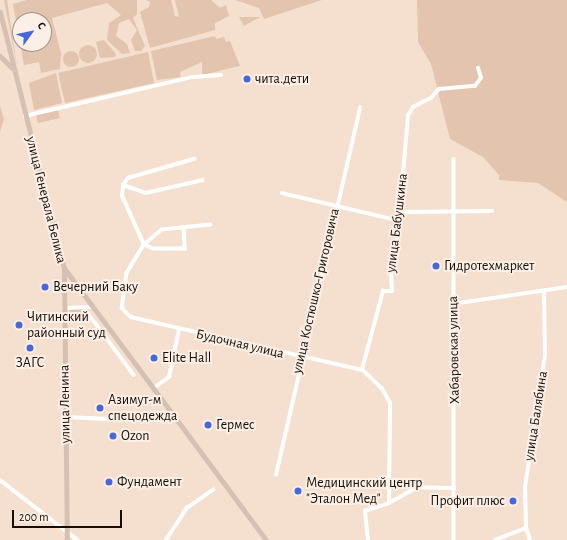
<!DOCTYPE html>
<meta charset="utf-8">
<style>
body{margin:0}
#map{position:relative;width:567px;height:540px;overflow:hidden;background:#f5e0d0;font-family:"Alegreya Sans",sans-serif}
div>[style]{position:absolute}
.green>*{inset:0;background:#e2c4af}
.round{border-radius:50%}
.street>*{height:3.5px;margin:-1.75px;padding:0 1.75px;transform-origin:1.75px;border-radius:1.75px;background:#fff}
.secondary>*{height:5px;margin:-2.5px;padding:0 2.5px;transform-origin:2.5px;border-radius:2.5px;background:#d5c1b3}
.dots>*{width:11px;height:11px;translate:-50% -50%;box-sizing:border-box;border:2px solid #fcefe5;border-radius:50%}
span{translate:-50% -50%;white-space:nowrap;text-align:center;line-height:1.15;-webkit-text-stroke:4px #fcefe5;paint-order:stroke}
.poi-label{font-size:14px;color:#140d08}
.left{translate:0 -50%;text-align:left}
.right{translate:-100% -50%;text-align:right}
.street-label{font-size:14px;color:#140d08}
.north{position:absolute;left:12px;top:12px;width:40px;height:40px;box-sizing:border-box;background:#fcefe5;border:1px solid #9f958d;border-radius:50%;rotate:57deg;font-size:11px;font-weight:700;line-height:16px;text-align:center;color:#140d08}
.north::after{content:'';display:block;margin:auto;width:14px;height:18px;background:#4768db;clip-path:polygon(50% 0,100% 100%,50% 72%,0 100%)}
.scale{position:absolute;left:12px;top:510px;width:110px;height:18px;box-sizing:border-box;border:2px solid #140d08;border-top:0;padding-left:5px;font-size:12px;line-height:14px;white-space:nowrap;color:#140d08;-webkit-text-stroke:3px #fcefe5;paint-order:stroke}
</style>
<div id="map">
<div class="green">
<div style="clip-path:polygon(4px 0,7px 0,17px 67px)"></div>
<div style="clip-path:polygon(evenodd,27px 0,137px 0,137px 14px,133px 18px,145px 46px,141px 51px,135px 51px,131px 40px,137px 30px,129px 19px,119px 23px,116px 36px,127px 44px,130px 53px,122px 54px,107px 40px,109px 23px,121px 15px,107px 3px,52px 18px,61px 53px,60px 69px,41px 73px,39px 62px,24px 65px,13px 4px,27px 0,20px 20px,44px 20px,44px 44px,20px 44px,20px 20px)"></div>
<div style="clip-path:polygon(146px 0,171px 0,175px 16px,179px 17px,175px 0,211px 0,220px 8px,226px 5px,229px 16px,215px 23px,215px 30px,150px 48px,140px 12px,149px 7px,150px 2px)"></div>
<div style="clip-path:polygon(235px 0,322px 0,264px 19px,259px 8px)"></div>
<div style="clip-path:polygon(417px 0,567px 0,567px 202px,538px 183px,499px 180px,499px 175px,483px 157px,450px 139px,431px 64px,418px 42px)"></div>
<div style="clip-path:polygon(239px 17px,260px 17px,244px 26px)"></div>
<div style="clip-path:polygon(215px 36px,216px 39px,224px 37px,226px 42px,230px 41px,240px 66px,202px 75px,202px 62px,180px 72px,181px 77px,157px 80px,151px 51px)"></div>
<div style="clip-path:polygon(104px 40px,116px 54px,115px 57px,100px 58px,96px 42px)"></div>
<div class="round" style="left:79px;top:45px;width:18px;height:18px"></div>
<div class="round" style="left:63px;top:51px;width:16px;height:16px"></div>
<div style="clip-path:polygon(148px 52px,154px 83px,65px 103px,58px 73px)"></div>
<div style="clip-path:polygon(56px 73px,62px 103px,34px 110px,29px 83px)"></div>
<div style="clip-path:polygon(0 106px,4px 119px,0 132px)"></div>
<div style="clip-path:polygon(58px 110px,60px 118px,38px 123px,36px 115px)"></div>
<div style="clip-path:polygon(89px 309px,96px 321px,90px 312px,69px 314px,70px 309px)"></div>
</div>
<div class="street">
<div style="left:25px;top:116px;width:172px;rotate:-13.1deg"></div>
<div style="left:193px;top:77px;width:28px;rotate:-4deg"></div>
<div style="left:454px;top:159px;width:381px;rotate:90deg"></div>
<div style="left:123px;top:185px;width:24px;rotate:19deg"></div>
<div style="left:146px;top:193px;width:58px;rotate:-12.8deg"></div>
<div style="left:282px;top:193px;width:113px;rotate:13.3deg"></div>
<div style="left:392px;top:219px;width:15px;rotate:-28deg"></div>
<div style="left:405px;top:212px;width:87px;rotate:-0.7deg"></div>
<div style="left:211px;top:225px;width:49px;rotate:174.2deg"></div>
<div style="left:162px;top:230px;width:23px;rotate:140deg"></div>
<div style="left:144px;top:245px;width:33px;rotate:121deg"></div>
<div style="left:127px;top:273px;width:35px;rotate:98deg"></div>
<div style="left:122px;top:308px;width:13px;rotate:45deg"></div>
<div style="left:131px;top:317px;width:237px;rotate:12.9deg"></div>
<div style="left:184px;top:227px;width:22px;rotate:87deg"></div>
<div style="left:185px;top:249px;width:32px;rotate:180deg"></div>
<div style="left:153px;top:249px;width:10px;rotate:-156deg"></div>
<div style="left:144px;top:245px;width:54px;rotate:-114.2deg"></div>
<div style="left:122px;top:196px;width:11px;rotate:-85deg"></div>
<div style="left:123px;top:185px;width:9px;rotate:-54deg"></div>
<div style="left:128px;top:178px;width:69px;rotate:-16.1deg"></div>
<div style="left:452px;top:304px;width:116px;rotate:-8.4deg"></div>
<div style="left:64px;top:308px;width:29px;rotate:-2deg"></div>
<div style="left:65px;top:318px;width:24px;rotate:-12deg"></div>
<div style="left:88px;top:313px;width:77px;rotate:53.4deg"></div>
<div style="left:154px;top:388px;width:19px;rotate:-36deg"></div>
<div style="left:169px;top:377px;width:48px;rotate:-78deg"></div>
<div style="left:65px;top:417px;width:67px;rotate:2.6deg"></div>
<div style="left:276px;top:475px;width:377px;rotate:-77.1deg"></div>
<div style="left:0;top:480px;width:98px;rotate:37.6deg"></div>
<div style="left:390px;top:487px;width:64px;rotate:0.9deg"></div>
<div style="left:389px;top:503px;width:33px;rotate:-29deg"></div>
<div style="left:166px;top:540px;width:38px;rotate:-57deg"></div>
<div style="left:187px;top:508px;width:32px;rotate:-35deg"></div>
<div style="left:368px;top:540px;width:29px;rotate:-96deg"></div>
<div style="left:365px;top:511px;width:25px;rotate:-18deg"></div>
<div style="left:389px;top:503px;width:100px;rotate:-89.4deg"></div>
<div style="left:390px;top:403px;width:16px;rotate:-120deg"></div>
<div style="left:382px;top:389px;width:28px;rotate:-136deg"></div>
<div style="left:362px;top:370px;width:82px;rotate:-75.1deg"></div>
<div style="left:383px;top:291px;width:9px"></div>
<div style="left:392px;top:291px;width:33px;rotate:-93deg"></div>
<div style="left:390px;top:258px;width:9px;rotate:-49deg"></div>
<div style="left:396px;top:251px;width:136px;rotate:-84.9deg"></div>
<div style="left:408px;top:116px;width:10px;rotate:-61deg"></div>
<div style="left:413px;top:107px;width:20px;rotate:-27deg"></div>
<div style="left:431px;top:98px;width:12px;rotate:-48deg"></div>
<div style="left:439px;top:89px;width:36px;rotate:-5deg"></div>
<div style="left:475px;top:86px;width:10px;rotate:-53deg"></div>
<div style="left:481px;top:78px;width:10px;rotate:-107deg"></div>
<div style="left:495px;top:540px;width:33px;rotate:-21deg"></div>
<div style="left:530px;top:540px;width:13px;rotate:-108deg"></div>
<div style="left:526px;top:528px;width:41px;rotate:-91.4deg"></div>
<div style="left:525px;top:487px;width:134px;rotate:-81.4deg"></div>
<div style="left:545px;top:355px;width:64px;rotate:-90.9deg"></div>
</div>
<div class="secondary">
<div style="left:0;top:12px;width:264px;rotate:76deg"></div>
<div style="left:64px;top:268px;width:339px;rotate:53.4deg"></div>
<div style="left:0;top:56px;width:17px;rotate:45deg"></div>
<div style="left:64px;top:268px;width:272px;rotate:89.4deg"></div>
</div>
<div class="dots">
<div style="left:247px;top:79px;background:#4768db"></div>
<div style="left:436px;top:266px;background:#4768db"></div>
<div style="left:45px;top:287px;background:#4768db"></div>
<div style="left:19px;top:325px;background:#4768db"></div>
<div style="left:30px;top:348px;background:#4768db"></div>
<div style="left:154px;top:358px;background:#4768db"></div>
<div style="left:100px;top:408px;background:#4768db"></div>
<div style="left:208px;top:425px;background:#4768db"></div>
<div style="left:113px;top:436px;background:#4768db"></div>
<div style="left:109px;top:482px;background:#4768db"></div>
<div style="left:298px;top:491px;background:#4768db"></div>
<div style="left:513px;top:501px;background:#4768db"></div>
</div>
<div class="poi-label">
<span class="left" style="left:255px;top:79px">чита.дети</span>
<span class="left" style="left:444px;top:266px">Гидротехмаркет</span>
<span class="left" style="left:53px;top:287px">Вечерний Баку</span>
<span class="left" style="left:27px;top:325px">Читинский<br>районный суд</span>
<span class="left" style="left:162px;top:358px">Elite Hall</span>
<span style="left:30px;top:363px">ЗАГС</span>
<span class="left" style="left:108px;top:408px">Азимут-м<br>спецодежда</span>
<span class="left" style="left:216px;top:425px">Гермес</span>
<span class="left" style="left:121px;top:436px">Ozon</span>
<span class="left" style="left:117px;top:482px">Фундамент</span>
<span class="left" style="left:306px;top:491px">Медицинский центр<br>"Эталон Мед"</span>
<span class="right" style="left:505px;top:501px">Профит плюс</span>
</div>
<div class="street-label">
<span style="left:46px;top:200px;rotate:76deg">улица Генерала Белика</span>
<span style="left:397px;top:223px;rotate:-83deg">улица Бабушкина</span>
<span style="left:316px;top:291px;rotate:-77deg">улица Костюшко-Григоровича</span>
<span style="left:240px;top:344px;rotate:13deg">Будочная улица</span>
<span style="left:454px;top:350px;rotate:-91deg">Хабаровская улица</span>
<span style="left:65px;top:404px;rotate:-91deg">улица Ленина</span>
<span style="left:536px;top:416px;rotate:-81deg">улица Балябина</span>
</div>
<div class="north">С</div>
<div class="scale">200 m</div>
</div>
